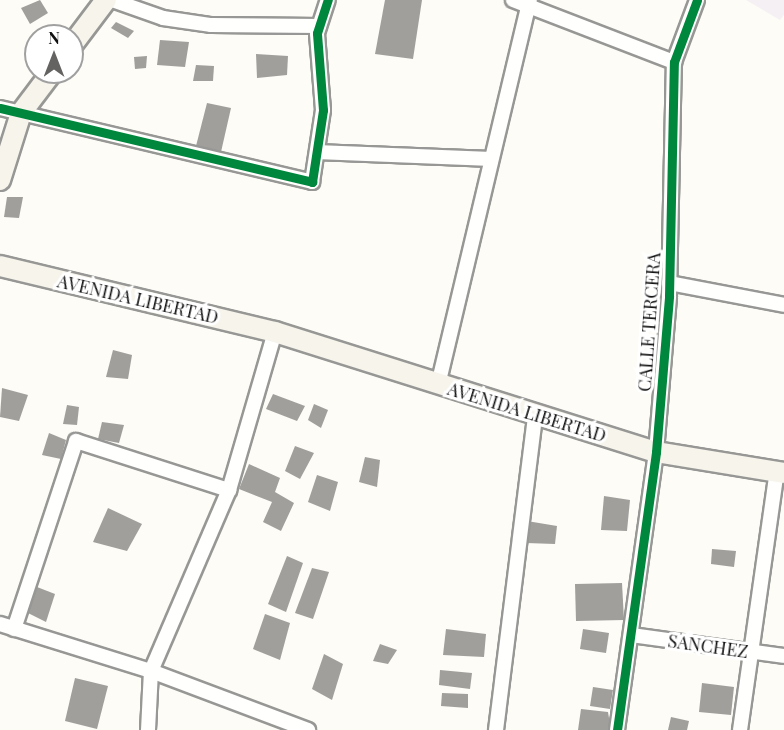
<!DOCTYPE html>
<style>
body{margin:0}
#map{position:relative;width:784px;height:730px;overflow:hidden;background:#fdfcf7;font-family:"Playfair Display",serif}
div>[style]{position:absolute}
.industrial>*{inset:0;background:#f5f0f3}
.building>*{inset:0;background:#a19f9c}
.roads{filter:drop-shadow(2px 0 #979795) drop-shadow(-2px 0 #979795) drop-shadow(0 2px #979795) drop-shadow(0 -2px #979795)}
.street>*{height:14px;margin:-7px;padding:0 7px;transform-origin:7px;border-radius:7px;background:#fffffe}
.secondary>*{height:20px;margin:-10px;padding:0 10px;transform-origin:10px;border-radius:10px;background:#f6f4eb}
.cycleway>*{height:9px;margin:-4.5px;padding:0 4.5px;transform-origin:4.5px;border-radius:4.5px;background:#00873e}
span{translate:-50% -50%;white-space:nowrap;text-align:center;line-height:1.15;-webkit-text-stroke:6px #fff;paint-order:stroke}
.street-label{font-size:18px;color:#111}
.north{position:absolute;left:24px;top:24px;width:60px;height:60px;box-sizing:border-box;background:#fff;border:2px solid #a0a0a0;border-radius:50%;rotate:0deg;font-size:16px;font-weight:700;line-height:24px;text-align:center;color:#111}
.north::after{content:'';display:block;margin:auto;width:21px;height:27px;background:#646362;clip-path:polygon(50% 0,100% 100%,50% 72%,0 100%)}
</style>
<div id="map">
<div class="industrial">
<div style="clip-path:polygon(746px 0,784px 0,784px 15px,780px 20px)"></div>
</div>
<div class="building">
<div style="clip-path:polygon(40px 0,48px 13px,30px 24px,21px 8px)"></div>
<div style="clip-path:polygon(385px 0,422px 0,413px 59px,375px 54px)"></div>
<div style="clip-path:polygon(116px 22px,134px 31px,128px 38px,111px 28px)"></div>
<div style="clip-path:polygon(160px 40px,189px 42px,185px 67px,157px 65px)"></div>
<div style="clip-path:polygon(256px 54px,288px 56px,287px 75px,257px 78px)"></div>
<div style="clip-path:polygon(147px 56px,146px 68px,135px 69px,134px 57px)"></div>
<div style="clip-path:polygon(196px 65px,214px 66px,213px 81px,193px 81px)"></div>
<div style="clip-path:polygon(207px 103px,231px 108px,221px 152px,196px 146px)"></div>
<div style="clip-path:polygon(7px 197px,23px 197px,19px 218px,4px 217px)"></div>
<div style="clip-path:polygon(113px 350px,132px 355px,128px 379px,106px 377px)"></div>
<div style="clip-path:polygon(2px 388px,28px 395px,19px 421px,0 417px)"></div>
<div style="clip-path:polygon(273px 394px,305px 406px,297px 421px,266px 409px)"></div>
<div style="clip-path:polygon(314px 404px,328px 410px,321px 428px,308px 420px)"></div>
<div style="clip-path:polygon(67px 405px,79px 407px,77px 425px,63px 424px)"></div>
<div style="clip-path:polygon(102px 422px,124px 425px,119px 443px,98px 439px)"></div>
<div style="clip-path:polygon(49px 433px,66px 440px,61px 459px,42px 455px)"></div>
<div style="clip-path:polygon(295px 446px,314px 453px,300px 479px,285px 471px)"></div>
<div style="clip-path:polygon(365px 457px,380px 460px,377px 487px,359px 482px)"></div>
<div style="clip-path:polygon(249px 464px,280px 478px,275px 492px,294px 503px,281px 531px,263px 522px,272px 502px,239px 489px)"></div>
<div style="clip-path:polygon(317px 475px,338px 482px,330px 511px,308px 502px)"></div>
<div style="clip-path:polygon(604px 496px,630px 500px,627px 531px,601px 530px)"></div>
<div style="clip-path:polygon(108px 508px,142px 524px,127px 551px,93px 542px)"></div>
<div style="clip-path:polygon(527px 521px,557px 526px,555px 544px,526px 543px)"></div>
<div style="clip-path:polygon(712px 549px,736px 551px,734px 567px,711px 564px)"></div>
<div style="clip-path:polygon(287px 556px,303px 563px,286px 612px,268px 604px)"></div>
<div style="clip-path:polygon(312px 568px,329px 572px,313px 619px,295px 613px)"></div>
<div style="clip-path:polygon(622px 583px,624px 620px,576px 621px,575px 584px)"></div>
<div style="clip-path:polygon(37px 587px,55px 594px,46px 622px,28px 613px)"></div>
<div style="clip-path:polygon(265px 614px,290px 623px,280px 660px,253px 649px)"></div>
<div style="clip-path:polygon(446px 629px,486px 634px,484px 657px,443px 655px)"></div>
<div style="clip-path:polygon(583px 629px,609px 633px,606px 653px,580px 649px)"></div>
<div style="clip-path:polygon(380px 644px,397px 650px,388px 664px,373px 661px)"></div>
<div style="clip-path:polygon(324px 654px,343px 664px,332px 700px,312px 689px)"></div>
<div style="clip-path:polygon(440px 670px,472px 673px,470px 689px,439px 685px)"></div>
<div style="clip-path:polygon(75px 678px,108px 686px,97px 729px,65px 721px)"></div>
<div style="clip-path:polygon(702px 683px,734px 687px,731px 715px,699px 712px)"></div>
<div style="clip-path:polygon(593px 687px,613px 690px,610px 709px,590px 706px)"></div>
<div style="clip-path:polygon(442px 693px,468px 694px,468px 708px,441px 706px)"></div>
<div style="clip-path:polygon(581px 709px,608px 712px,611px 730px,578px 730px)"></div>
<div style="clip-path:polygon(671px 717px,689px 721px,687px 730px,668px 730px)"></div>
</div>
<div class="roads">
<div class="street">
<div style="left:112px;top:0;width:54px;rotate:19.4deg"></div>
<div style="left:163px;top:18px;width:49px;rotate:8.3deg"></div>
<div style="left:211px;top:25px;width:108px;rotate:0.5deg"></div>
<div style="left:513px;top:0;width:173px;rotate:21.1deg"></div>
<div style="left:0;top:108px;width:321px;rotate:13.3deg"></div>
<div style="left:312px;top:182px;width:73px;rotate:-81.3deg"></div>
<div style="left:323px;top:110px;width:77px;rotate:-94.5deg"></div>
<div style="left:317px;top:33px;width:35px;rotate:-72deg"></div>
<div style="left:317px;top:152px;width:174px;rotate:2.3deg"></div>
<div style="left:669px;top:283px;width:117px;rotate:10.8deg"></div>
<div style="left:438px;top:385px;width:396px;rotate:-76.6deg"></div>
<div style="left:0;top:624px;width:158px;rotate:17.3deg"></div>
<div style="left:151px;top:671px;width:168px;rotate:20.6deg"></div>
<div style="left:14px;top:629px;width:198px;rotate:-71.7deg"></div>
<div style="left:76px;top:441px;width:161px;rotate:17.8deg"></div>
<div style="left:631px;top:635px;width:154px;rotate:7.8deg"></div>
<div style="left:148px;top:730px;width:59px;rotate:-87.1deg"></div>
<div style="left:151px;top:671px;width:197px;rotate:-66.7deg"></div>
<div style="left:229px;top:490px;width:165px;rotate:-73.8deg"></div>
<div style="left:496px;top:730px;width:317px;rotate:-82.9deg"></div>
<div style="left:617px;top:730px;width:281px;rotate:-82deg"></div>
<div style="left:656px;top:452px;width:157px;rotate:-85.2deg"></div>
<div style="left:669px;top:296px;width:234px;rotate:-88.8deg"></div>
<div style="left:674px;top:62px;width:66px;rotate:-69.6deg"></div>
<div style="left:740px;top:730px;width:262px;rotate:-81.9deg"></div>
</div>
<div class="secondary">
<div style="left:72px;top:45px;width:56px;rotate:-52.9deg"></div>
<div style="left:0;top:180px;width:70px;rotate:-72.6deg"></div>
<div style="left:21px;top:113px;width:51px;rotate:-52.9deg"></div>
<div style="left:0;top:266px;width:283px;rotate:13.5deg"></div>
<div style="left:275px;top:332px;width:399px;rotate:17.5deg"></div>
<div style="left:656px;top:452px;width:130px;rotate:9.3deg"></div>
</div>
</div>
<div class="cycleway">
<div style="left:0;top:108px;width:321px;rotate:13.3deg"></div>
<div style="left:312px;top:182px;width:73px;rotate:-81.3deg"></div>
<div style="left:323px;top:110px;width:77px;rotate:-94.5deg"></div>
<div style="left:317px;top:33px;width:35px;rotate:-72deg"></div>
<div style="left:617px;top:730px;width:281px;rotate:-82deg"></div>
<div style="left:656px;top:452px;width:157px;rotate:-85.2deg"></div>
<div style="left:669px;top:296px;width:234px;rotate:-88.8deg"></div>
<div style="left:674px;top:62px;width:66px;rotate:-69.6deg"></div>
</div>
<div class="street-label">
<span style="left:138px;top:299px;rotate:13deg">AVENIDA LIBERTAD</span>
<span style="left:649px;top:322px;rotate:-86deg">CALLE TERCERA</span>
<span style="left:527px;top:412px;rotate:17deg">AVENIDA LIBERTAD</span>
<span style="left:708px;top:646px;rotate:8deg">SANCHEZ</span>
</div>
<div class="north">N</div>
</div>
